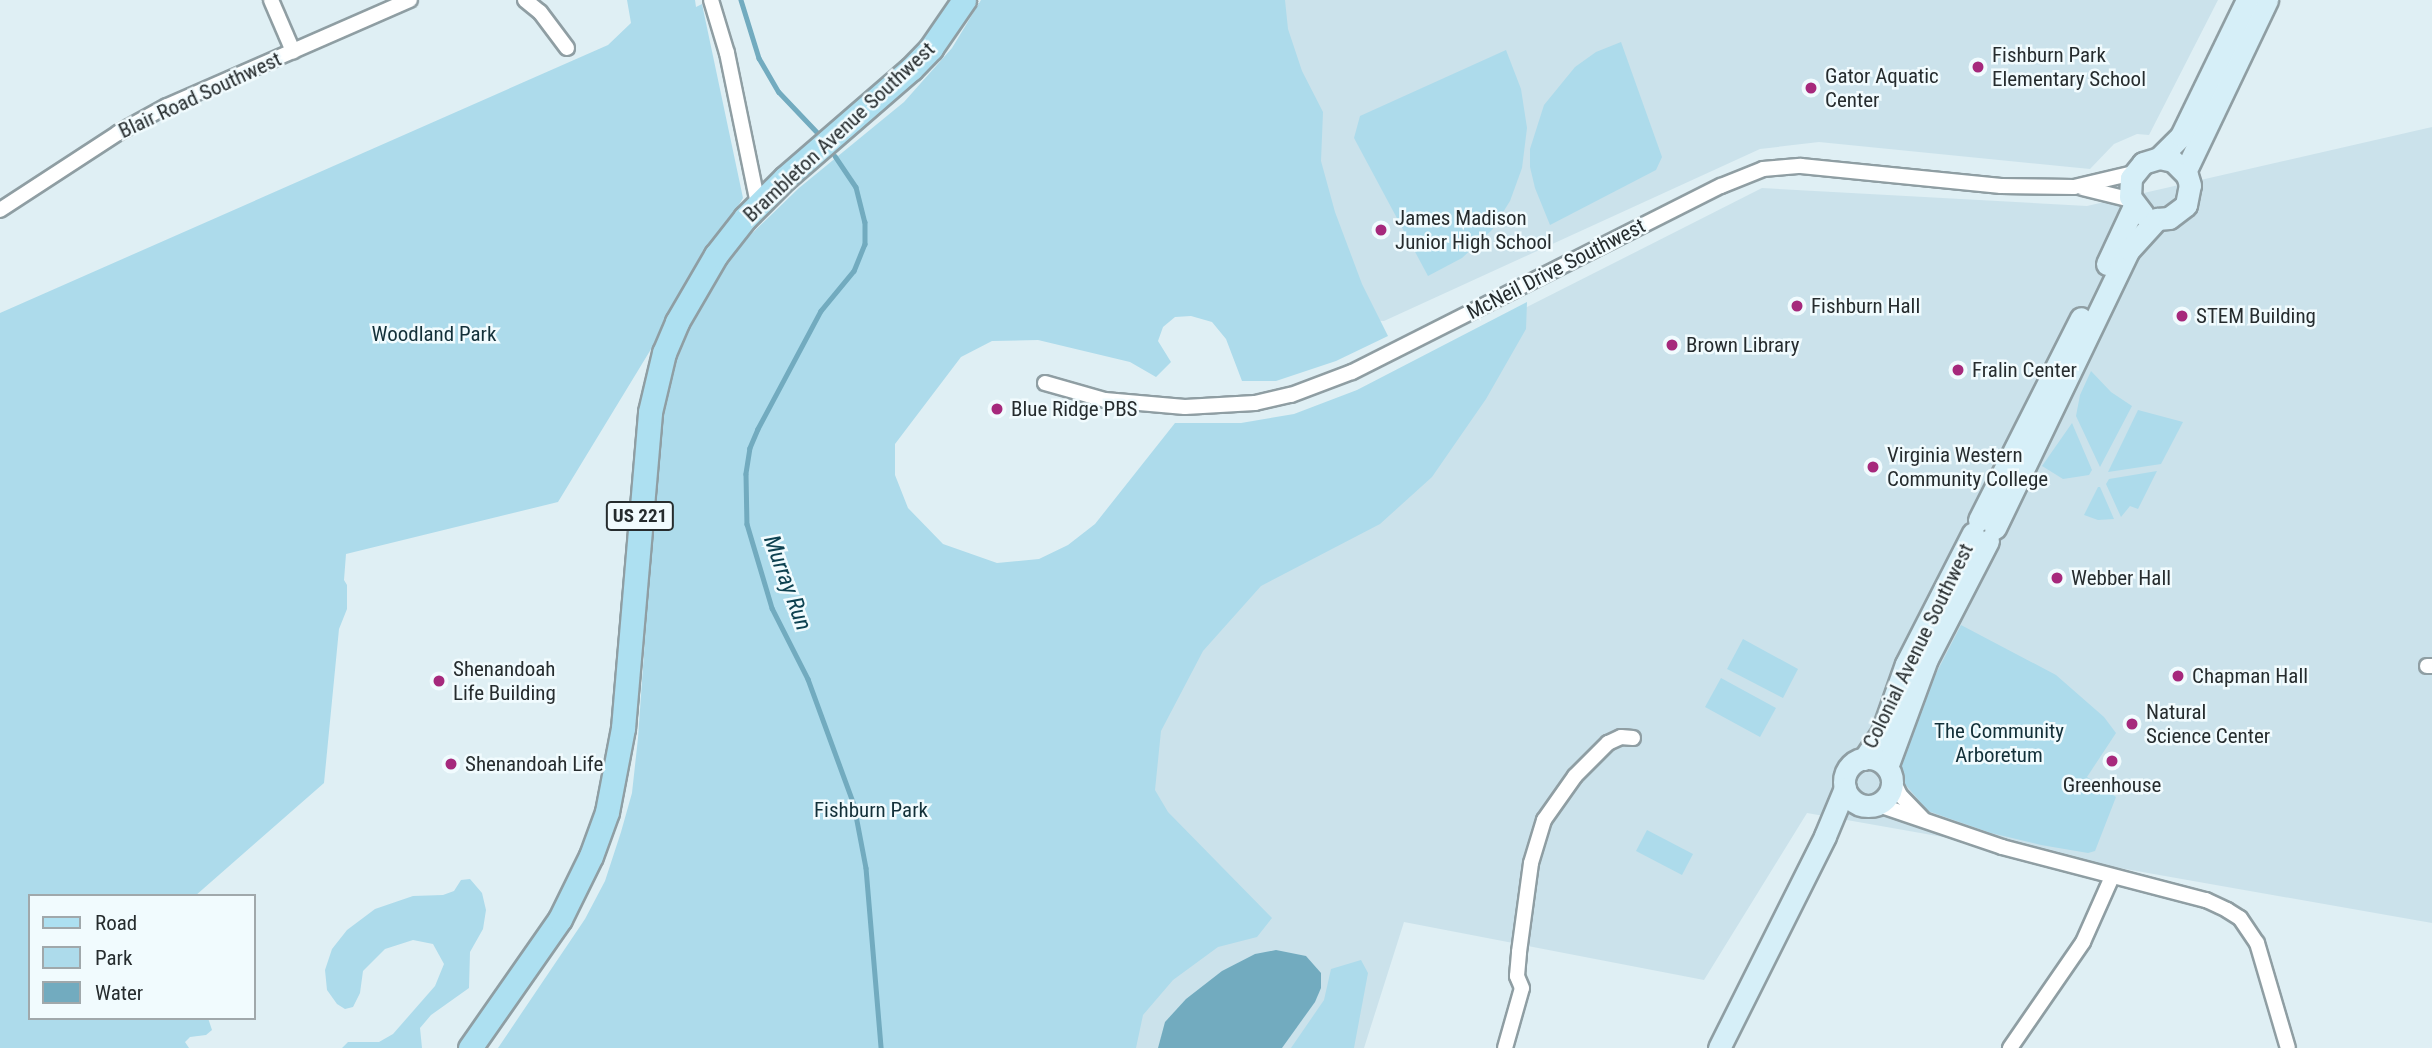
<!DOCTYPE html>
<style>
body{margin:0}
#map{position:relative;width:2432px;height:1048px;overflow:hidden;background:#dfeff4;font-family:"Roboto Condensed",sans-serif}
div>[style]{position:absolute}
.built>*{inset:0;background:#cbe2eb}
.green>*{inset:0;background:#addbeb}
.water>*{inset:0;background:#72abbf}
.stream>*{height:4.5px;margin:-2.25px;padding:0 2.25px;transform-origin:2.25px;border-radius:2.25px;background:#72abbf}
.roads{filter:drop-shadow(2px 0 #8f9ea3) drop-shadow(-2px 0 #8f9ea3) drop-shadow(0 2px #8f9ea3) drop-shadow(0 -2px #8f9ea3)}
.minor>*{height:14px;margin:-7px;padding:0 7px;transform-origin:7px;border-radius:7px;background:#fff}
.secondary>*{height:21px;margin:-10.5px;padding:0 10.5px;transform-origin:10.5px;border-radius:10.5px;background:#d6eff8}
.secondary>.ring{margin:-10.5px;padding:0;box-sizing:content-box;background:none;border:21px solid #d6eff8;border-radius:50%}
.primary>*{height:23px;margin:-11.5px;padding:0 11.5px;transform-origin:11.5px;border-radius:11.5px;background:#ade0f1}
.dots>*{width:19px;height:19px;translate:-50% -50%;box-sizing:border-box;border:4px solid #f1fbfe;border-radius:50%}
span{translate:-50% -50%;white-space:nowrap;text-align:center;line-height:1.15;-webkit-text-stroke:5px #f1fbfe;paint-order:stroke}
.shield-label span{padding:2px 5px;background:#f1fbfe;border:2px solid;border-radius:5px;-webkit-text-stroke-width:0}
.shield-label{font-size:19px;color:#262c2e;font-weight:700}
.poi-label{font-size:21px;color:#262c2e}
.left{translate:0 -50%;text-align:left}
.street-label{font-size:21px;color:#262c2e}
.park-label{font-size:21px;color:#133039}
.water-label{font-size:23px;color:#0d4150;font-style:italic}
.legend{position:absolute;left:28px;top:894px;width:228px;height:126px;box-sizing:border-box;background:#f1fbfe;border:2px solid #a0a8ab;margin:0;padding:9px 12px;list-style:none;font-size:21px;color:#262c2e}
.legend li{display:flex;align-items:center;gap:14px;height:35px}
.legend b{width:35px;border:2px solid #a0a8ab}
</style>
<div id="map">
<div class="built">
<div style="clip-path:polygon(1206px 0,2218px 0,2149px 135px,2137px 134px,2114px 144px,2090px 169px,1819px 142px,1760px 149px,1384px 321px,1168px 310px)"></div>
<div style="clip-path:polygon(2432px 127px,2432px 923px,1807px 813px,1704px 980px,1404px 922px,1364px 1048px,1124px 1048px,1169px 591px,1458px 342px,1762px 188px,2087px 206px)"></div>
</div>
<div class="green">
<div style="clip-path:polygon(627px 0,695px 0,696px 7px,702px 4px,743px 198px,558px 502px,346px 554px,344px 580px,347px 585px,347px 609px,339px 629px,324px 783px,195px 896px,30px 896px,30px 1018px,208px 1018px,212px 1030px,206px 1035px,190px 1037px,185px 1042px,189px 1048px,0 1048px,0 313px,608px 45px,631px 23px)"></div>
<div style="clip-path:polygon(981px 0,1285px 0,1288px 29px,1302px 71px,1323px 112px,1321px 161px,1335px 212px,1362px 284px,1388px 336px,1336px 361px,1276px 381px,1242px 381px,1226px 339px,1212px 322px,1191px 316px,1175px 317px,1163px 327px,1158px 341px,1171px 362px,1156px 377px,1130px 362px,1038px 340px,992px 341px,961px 357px,895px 444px,895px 475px,908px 508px,943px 544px,997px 563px,1039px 559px,1068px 545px,1095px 524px,1175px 423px,1241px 423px,1294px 414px,1357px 390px,1527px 302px,1526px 329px,1486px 399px,1432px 477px,1380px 524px,1261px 586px,1203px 651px,1161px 731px,1155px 790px,1168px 812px,1272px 918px,1257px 937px,1218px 947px,1173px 980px,1143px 1015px,1136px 1048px,498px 1048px,585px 919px,605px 881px,621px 832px,632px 793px,638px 738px,660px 425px,674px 361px,687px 329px,704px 292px,740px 245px,799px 188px,904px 102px,952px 48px)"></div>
<div style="clip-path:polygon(1621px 42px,1662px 157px,1656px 170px,1550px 225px,1535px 188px,1530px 167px,1530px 149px,1544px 105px,1575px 67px,1596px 52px)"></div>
<div style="clip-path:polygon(1506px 50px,1521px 89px,1527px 128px,1522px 168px,1510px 201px,1492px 230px,1462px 258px,1428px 276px,1354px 138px,1360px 116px)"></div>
<div style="clip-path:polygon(2091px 371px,2111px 392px,2132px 406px,2100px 467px,2076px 416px,2080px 395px)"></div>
<div style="clip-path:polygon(2138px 410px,2183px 422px,2161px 464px,2108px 472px)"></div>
<div style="clip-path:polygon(2072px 423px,2092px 470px,2089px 475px,2063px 479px,2042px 466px)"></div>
<div style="clip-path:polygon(2157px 471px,2138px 509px,2130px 506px,2121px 517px,2106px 484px,2109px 479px)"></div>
<div style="clip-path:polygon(2098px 487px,2100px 487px,2114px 519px,2098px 520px,2084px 515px)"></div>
<div style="clip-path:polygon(1961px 625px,2056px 675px,2104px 717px,2116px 733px,2087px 777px,2116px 797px,2095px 851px,2088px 853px,2041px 845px,1991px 833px,1928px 811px,1904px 783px,1898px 766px,1903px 749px,1925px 695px)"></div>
<div style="clip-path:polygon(1743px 639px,1798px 669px,1783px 698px,1727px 669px)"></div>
<div style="clip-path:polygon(1721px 678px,1776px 708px,1760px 737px,1705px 707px)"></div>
<div style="clip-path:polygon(1647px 830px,1693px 854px,1682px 875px,1636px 851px)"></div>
<div style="clip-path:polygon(470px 879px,482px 893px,486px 910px,483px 929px,470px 952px,469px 988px,431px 1015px,420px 1028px,422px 1048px,342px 1048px,348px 1042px,379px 1042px,393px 1034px,435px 986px,444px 964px,433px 944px,413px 940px,385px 949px,363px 971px,360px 993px,353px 1007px,345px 1009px,337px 1004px,327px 990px,325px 970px,332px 949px,347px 930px,375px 909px,413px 896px,443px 895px,454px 891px,461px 880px)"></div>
<div style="clip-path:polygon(1361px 960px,1368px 973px,1354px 1048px,1291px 1048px,1324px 1000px,1331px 969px)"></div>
</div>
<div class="water">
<div style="clip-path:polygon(1276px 950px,1306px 956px,1321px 973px,1321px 988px,1315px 1002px,1282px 1048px,1158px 1048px,1165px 1022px,1186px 999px,1222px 971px,1255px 954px)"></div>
</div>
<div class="stream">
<div style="left:741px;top:0;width:61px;rotate:72.8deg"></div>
<div style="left:759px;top:58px;width:39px;rotate:60deg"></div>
<div style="left:779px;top:92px;width:55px;rotate:46.5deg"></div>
<div style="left:835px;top:156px;width:37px;rotate:56deg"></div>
<div style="left:856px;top:187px;width:36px;rotate:76deg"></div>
<div style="left:865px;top:222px;width:22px;rotate:90deg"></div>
<div style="left:865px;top:244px;width:29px;rotate:112deg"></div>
<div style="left:854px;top:271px;width:52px;rotate:129.5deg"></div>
<div style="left:821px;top:311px;width:134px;rotate:118.1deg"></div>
<div style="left:758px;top:429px;width:21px;rotate:113deg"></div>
<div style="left:750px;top:448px;width:26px;rotate:99deg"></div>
<div style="left:746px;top:474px;width:50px;rotate:88.9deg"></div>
<div style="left:747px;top:524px;width:88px;rotate:73.4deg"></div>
<div style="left:772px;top:608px;width:80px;rotate:63.1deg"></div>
<div style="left:808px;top:679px;width:134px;rotate:69.9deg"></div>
<div style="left:854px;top:805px;width:64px;rotate:79.2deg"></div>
<div style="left:866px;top:868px;width:181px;rotate:85.2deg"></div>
</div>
<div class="roads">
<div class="minor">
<div style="left:271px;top:0;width:56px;rotate:66.7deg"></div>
<div style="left:525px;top:0;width:19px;rotate:39deg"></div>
<div style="left:540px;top:12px;width:45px;rotate:53.1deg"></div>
<div style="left:711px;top:0;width:55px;rotate:73.2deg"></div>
<div style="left:727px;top:53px;width:154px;rotate:78.4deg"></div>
<div style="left:2083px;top:188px;width:50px;rotate:13.8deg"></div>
<div style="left:0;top:210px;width:141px;rotate:-33.1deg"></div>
<div style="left:118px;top:133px;width:56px;rotate:-28.9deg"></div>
<div style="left:167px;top:106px;width:265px;rotate:-23.6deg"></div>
<div style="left:1045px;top:383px;width:62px;rotate:15.8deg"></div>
<div style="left:1105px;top:400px;width:80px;rotate:5deg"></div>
<div style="left:1185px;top:407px;width:70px;rotate:-3.3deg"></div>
<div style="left:1255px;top:403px;width:37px;rotate:-13deg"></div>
<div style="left:1291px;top:395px;width:65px;rotate:-20.7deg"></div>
<div style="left:1352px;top:372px;width:413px;rotate:-26.8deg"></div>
<div style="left:1721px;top:186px;width:45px;rotate:-22deg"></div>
<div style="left:1763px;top:169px;width:38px;rotate:-5deg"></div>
<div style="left:1801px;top:166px;width:201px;rotate:5.7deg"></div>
<div style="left:2001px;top:186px;width:73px;rotate:0.8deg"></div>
<div style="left:2074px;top:187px;width:61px;rotate:-13.3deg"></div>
<div style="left:2427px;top:666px;width:5px"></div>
<div style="left:1892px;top:778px;width:19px;rotate:65deg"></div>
<div style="left:1900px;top:795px;width:33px;rotate:46deg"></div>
<div style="left:1876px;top:804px;width:133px;rotate:18.8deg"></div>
<div style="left:2002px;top:847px;width:211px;rotate:14.6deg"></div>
<div style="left:2206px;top:900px;width:23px;rotate:25deg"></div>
<div style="left:2227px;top:910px;width:15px;rotate:32deg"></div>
<div style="left:2240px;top:918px;width:30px;rotate:56deg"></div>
<div style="left:2257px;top:943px;width:109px;rotate:73.6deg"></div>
<div style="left:1505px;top:1048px;width:62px;rotate:-74.2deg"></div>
<div style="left:1522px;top:988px;width:13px;rotate:-113deg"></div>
<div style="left:1517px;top:976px;width:24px;rotate:-85deg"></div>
<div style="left:1519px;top:952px;width:90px;rotate:-82.3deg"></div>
<div style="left:1531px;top:863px;width:45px;rotate:-73.2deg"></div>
<div style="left:1544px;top:820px;width:54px;rotate:-54.8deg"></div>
<div style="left:1575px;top:776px;width:47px;rotate:-45deg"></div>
<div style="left:1608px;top:743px;width:14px;rotate:-25deg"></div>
<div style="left:1621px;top:737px;width:12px;rotate:5deg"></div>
<div style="left:2010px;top:1048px;width:129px;rotate:-55.4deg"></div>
<div style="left:2083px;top:942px;width:71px;rotate:-66deg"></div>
</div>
<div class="secondary">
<div style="left:2185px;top:172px;width:191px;rotate:-64.5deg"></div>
<div style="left:2143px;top:214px;width:21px;rotate:-127deg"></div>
<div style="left:2130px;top:197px;width:19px;rotate:-87deg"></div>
<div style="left:2131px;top:178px;width:19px;rotate:-51deg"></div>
<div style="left:2143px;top:163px;width:17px;rotate:-17deg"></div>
<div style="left:2159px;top:158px;width:31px;rotate:-45deg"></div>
<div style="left:2181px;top:136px;width:151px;rotate:-64.1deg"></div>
<div style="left:2107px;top:264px;width:64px;rotate:-65deg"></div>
<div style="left:1979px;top:520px;width:226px;rotate:-63.2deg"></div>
<div style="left:1995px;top:528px;width:309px;rotate:-64.3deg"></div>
<div style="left:2129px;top:250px;width:42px;rotate:-47.9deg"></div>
<div style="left:2157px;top:219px;width:12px;rotate:-5deg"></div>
<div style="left:2169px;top:218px;width:21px;rotate:-37deg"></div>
<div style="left:2186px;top:205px;width:20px;rotate:-79deg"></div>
<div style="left:2190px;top:185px;width:10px;rotate:-107deg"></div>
<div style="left:2187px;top:175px;width:20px;rotate:-135deg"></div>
<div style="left:2173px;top:161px;width:14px;rotate:-168deg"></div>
<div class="ring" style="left:1844px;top:758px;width:27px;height:27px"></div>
<div style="left:1864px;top:759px;width:32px;rotate:-56deg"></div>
<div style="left:1882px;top:732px;width:72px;rotate:-70.6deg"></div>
<div style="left:1906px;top:664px;width:147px;rotate:-62.9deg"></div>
<div style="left:1887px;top:767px;width:115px;rotate:-69.7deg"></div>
<div style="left:1927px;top:659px;width:133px;rotate:-62.7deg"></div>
<div style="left:1719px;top:1048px;width:237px;rotate:-63.4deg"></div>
<div style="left:1825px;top:836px;width:52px;rotate:-67.4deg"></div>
</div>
<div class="primary">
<div style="left:470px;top:1048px;width:157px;rotate:-55.1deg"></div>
<div style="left:560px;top:919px;width:70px;rotate:-63.8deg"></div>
<div style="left:591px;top:856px;width:47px;rotate:-70deg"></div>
<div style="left:607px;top:812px;width:86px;rotate:-79.2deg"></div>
<div style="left:623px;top:728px;width:317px;rotate:-85.1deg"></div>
<div style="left:650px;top:412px;width:61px;rotate:-76.7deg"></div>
<div style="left:664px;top:353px;width:34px;rotate:-67deg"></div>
<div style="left:677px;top:322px;width:78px;rotate:-59.8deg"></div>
<div style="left:716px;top:255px;width:47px;rotate:-51.9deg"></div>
<div style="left:745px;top:218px;width:57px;rotate:-45deg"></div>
<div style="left:785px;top:178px;width:167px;rotate:-40.9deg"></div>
<div style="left:911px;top:69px;width:29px;rotate:-46deg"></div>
<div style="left:931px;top:48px;width:58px;rotate:-55.5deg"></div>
</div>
</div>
<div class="dots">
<div style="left:1978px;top:67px;background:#a6297c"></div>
<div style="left:1811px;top:88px;background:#a6297c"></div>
<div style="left:1381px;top:230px;background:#a6297c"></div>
<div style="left:1797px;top:306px;background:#a6297c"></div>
<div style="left:2182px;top:316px;background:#a6297c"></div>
<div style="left:1672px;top:345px;background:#a6297c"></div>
<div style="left:1958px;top:370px;background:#a6297c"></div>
<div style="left:997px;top:409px;background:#a6297c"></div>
<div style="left:1873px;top:467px;background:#a6297c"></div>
<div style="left:2057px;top:578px;background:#a6297c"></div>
<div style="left:2178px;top:676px;background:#a6297c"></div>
<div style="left:439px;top:681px;background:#a6297c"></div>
<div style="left:2132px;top:724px;background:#a6297c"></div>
<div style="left:2112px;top:761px;background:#a6297c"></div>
<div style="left:451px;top:764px;background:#a6297c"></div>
</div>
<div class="shield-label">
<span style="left:640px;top:516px">US 221</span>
</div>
<div class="poi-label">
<span class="left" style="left:1992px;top:67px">Fishburn Park<br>Elementary School</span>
<span class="left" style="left:1825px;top:88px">Gator Aquatic<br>Center</span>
<span class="left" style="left:1395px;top:230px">James Madison<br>Junior High School</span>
<span class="left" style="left:1811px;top:306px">Fishburn Hall</span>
<span class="left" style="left:2196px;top:316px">STEM Building</span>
<span class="left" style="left:1686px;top:345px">Brown Library</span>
<span class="left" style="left:1972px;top:370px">Fralin Center</span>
<span class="left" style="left:1011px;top:409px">Blue Ridge PBS</span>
<span class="left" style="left:1887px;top:467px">Virginia Western<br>Community College</span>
<span class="left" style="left:2071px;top:578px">Webber Hall</span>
<span class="left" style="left:453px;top:681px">Shenandoah<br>Life Building</span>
<span class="left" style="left:2192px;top:676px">Chapman Hall</span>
<span class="left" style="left:2146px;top:724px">Natural<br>Science Center</span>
<span class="left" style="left:465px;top:764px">Shenandoah Life</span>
<span style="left:2112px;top:785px">Greenhouse</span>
</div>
<div class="street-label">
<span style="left:200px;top:95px;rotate:-25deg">Blair Road Southwest</span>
<span style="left:839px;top:132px;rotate:-43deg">Brambleton Avenue Southwest</span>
<span style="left:1556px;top:269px;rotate:-27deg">McNeil Drive Southwest</span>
<span style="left:1918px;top:646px;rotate:-64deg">Colonial Avenue Southwest</span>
</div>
<div class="park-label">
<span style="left:434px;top:334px">Woodland Park</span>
<span style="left:1999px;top:743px">The Community<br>Arboretum</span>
<span style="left:871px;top:810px">Fishburn Park</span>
</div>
<div class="water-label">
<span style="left:787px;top:583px;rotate:70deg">Murray Run</span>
</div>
<ul class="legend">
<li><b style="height:9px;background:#ade0f1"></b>Road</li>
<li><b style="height:19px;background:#addbeb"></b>Park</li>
<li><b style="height:19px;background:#72abbf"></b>Water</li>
</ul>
</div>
